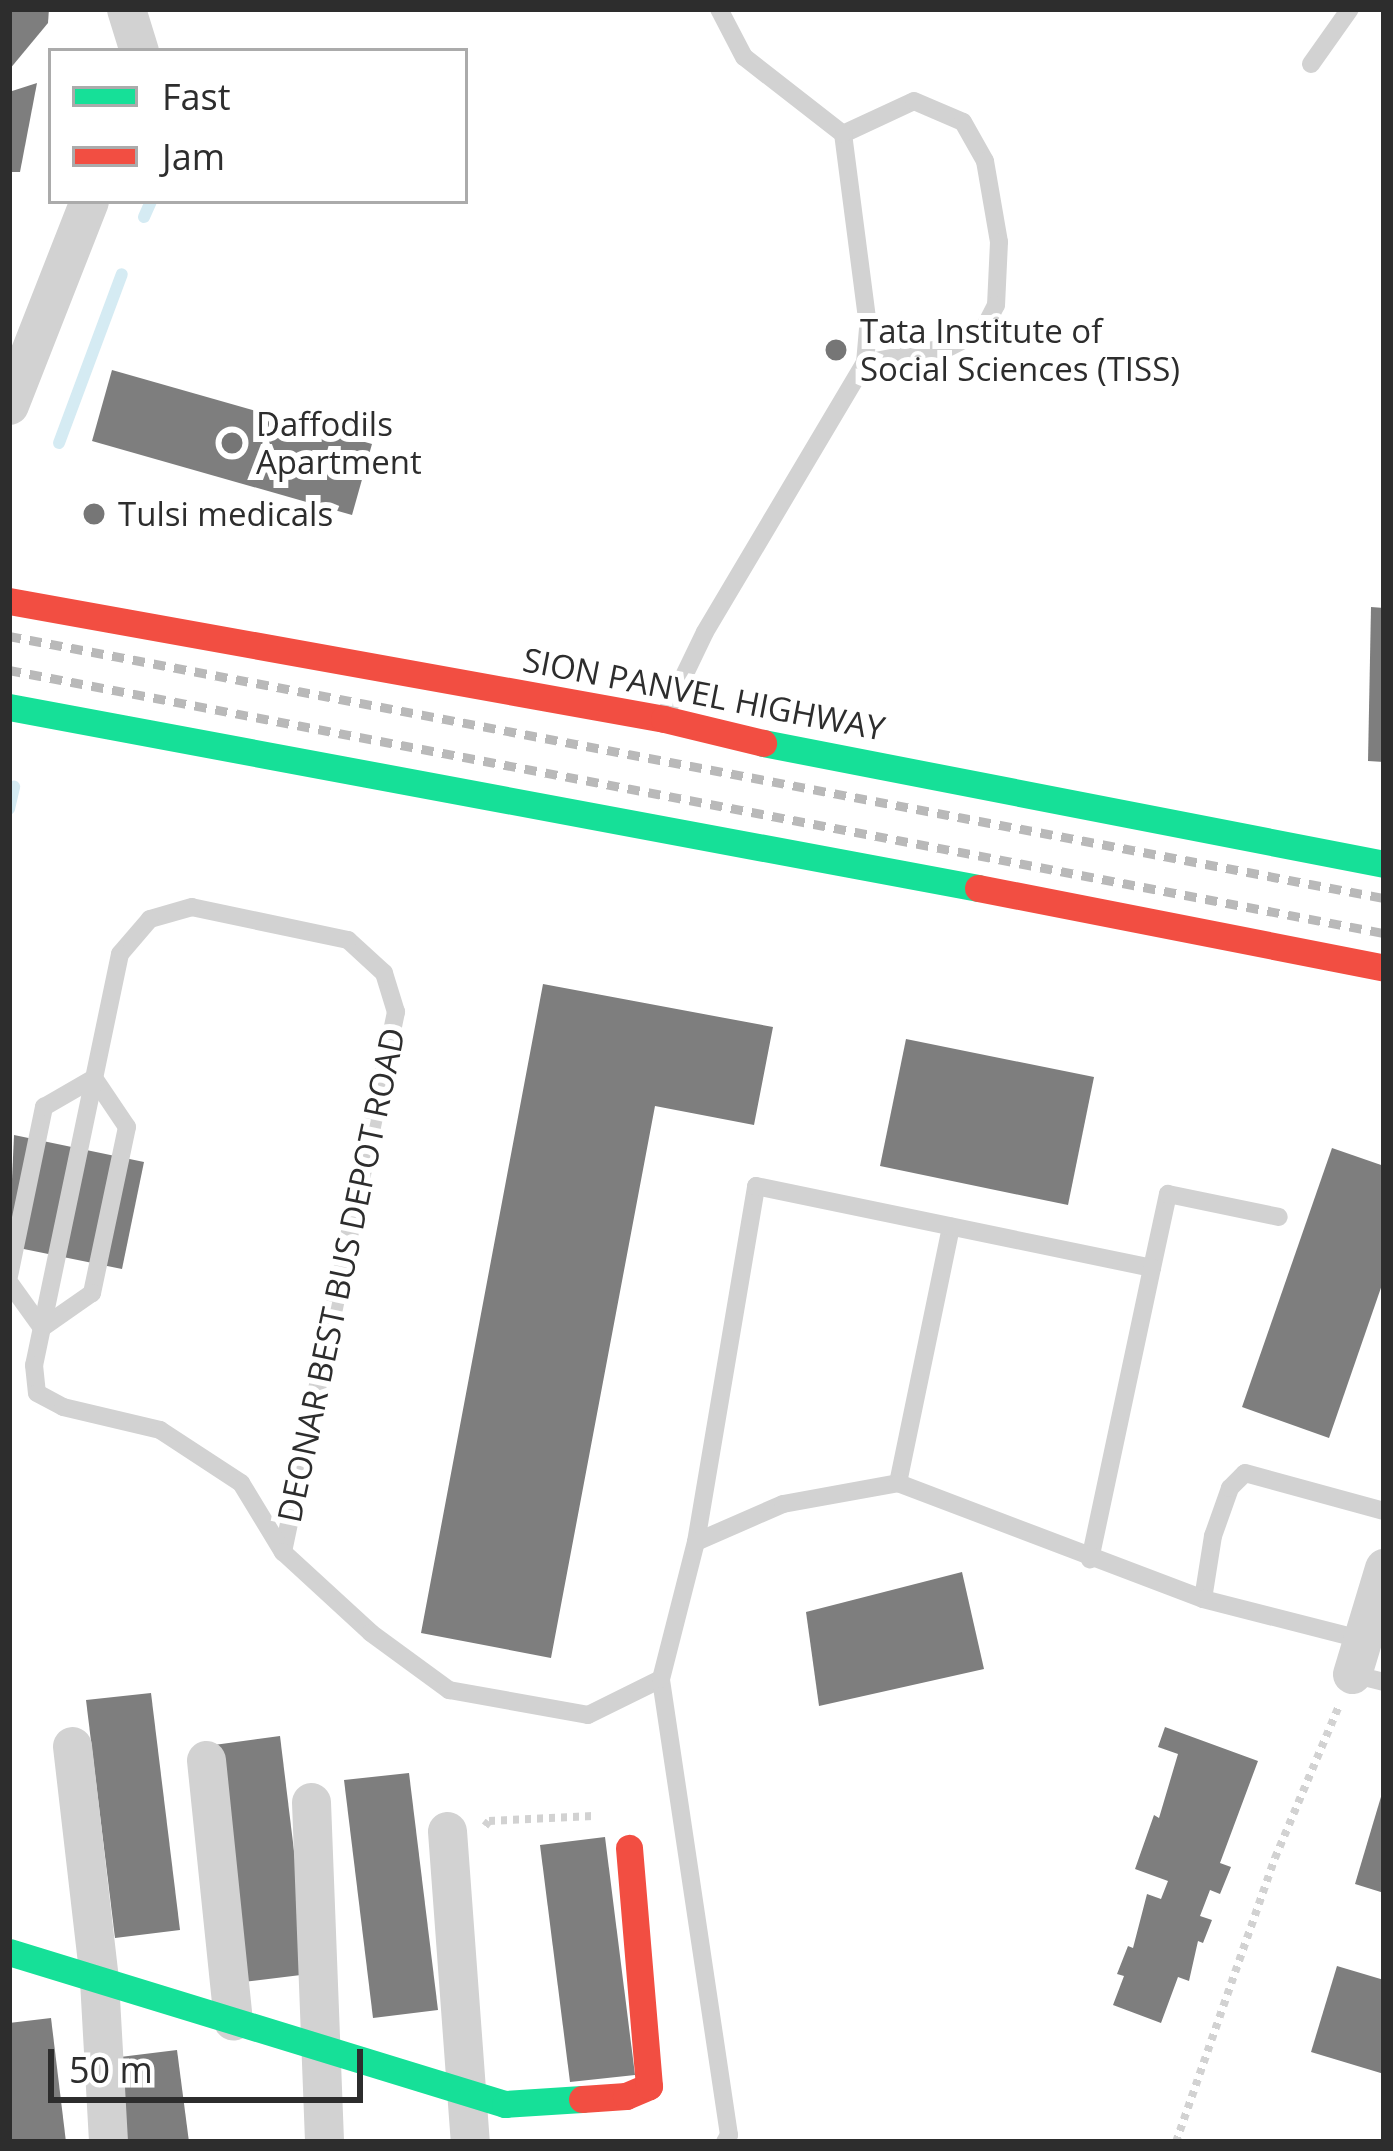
<!DOCTYPE html>
<style>
body{margin:0}
#map{position:relative;width:1393px;height:2151px;overflow:hidden;background:#fff;font-family:"Open Sans",sans-serif}
div>[style]{position:absolute}
.stream>*{height:12px;margin:-6px;padding:0 6px;transform-origin:6px;border-radius:6px;background:#d5ebf3}
.building>*{inset:0;background:#7e7e7e}
.path>*{height:8px;margin-top:-4px;transform-origin:0;background:repeating-linear-gradient(90deg,#d2d2d2 0 6px,transparent 0 12px)}
.lane>*{height:18px;margin:-9px;padding:0 9px;transform-origin:9px;border-radius:9px;background:#d2d2d2}
.street>*{height:39px;margin:-19.5px;padding:0 19.5px;transform-origin:19.5px;border-radius:19.5px;background:#d2d2d2}
.fast>*{height:27px;margin:-13.5px;padding:0 13.5px;transform-origin:13.5px;border-radius:13.5px;background:#16e098}
.jam>*{height:27px;margin:-13.5px;padding:0 13.5px;transform-origin:13.5px;border-radius:13.5px;background:#f24e42}
.rail>*{height:9px;margin-top:-4.5px;transform-origin:0;background:repeating-linear-gradient(90deg,#b9b9b9 0 12px,transparent 0 21px)}
.dots>*{width:33px;height:33px;translate:-50% -50%;box-sizing:border-box;border:6px solid #fff;border-radius:50%}
span{translate:-50% -50%;white-space:nowrap;text-align:center;line-height:1.15;-webkit-text-stroke:12px #fff;paint-order:stroke}
.poi-label{font-size:33px;color:#2d2d2d}
.left{translate:0 -50%;text-align:left}
.street-label{font-size:33px;color:#2d2d2d}
.frame{position:absolute;inset:0;border:12px solid #2d2d2d;pointer-events:none}
.legend{position:absolute;left:48px;top:48px;width:420px;height:156px;box-sizing:border-box;background:#fff;border:3px solid #ababab;margin:0;padding:15px 21px;list-style:none;font-size:36px;color:#2d2d2d}
.legend li{display:flex;align-items:center;gap:24px;height:60px}
.legend b{width:60px;border:3px solid #ababab}
.scale{position:absolute;left:48px;top:2049px;width:315px;height:54px;box-sizing:border-box;border:6px solid #2d2d2d;border-top:0;padding-left:15px;font-size:36px;line-height:42px;white-space:nowrap;color:#2d2d2d;-webkit-text-stroke:9px #fff;paint-order:stroke}
</style>
<div id="map">
<div class="stream">
<div style="left:144px;top:217px;width:17px;rotate:-66deg"></div>
<div style="left:59px;top:443px;width:180px;rotate:-69.6deg"></div>
<div style="left:9px;top:809px;width:23px;rotate:-77deg"></div>
</div>
<div class="building">
<div style="clip-path:polygon(9px 9px,49px 9px,48px 23px,9px 70px)"></div>
<div style="clip-path:polygon(37px 83px,20px 172px,9px 172px,9px 92px)"></div>
<div style="clip-path:polygon(112px 370px,372px 444px,352px 515px,92px 441px)"></div>
<div style="clip-path:polygon(1371px 607px,1384px 608px,1384px 762px,1368px 761px)"></div>
<div style="clip-path:polygon(543px 984px,773px 1027px,754px 1125px,655px 1106px,551px 1658px,421px 1633px)"></div>
<div style="clip-path:polygon(906px 1039px,1094px 1077px,1068px 1205px,880px 1166px)"></div>
<div style="clip-path:polygon(14px 1135px,144px 1162px,122px 1269px,9px 1246px)"></div>
<div style="clip-path:polygon(1332px 1148px,1384px 1166px,1384px 1279px,1329px 1438px,1242px 1407px)"></div>
<div style="clip-path:polygon(962px 1572px,984px 1669px,819px 1706px,806px 1612px)"></div>
<div style="clip-path:polygon(151px 1693px,180px 1930px,115px 1938px,86px 1700px)"></div>
<div style="clip-path:polygon(1165px 1727px,1258px 1761px,1220px 1863px,1231px 1867px,1220px 1894px,1210px 1890px,1200px 1916px,1212px 1920px,1203px 1943px,1198px 1941px,1189px 1981px,1178px 1977px,1161px 2023px,1113px 2005px,1124px 1976px,1117px 1974px,1128px 1946px,1133px 1948px,1147px 1894px,1161px 1899px,1168px 1881px,1135px 1869px,1154px 1815px,1159px 1818px,1178px 1754px,1158px 1747px)"></div>
<div style="clip-path:polygon(280px 1736px,309px 1974px,243px 1982px,214px 1745px)"></div>
<div style="clip-path:polygon(409px 1773px,438px 2010px,373px 2018px,344px 1780px)"></div>
<div style="clip-path:polygon(1383px 1790px,1384px 1790px,1384px 1893px,1355px 1884px)"></div>
<div style="clip-path:polygon(605px 1837px,635px 2075px,570px 2082px,540px 1845px)"></div>
<div style="clip-path:polygon(1337px 1966px,1384px 1980px,1384px 2074px,1311px 2052px)"></div>
<div style="clip-path:polygon(51px 2018px,66px 2142px,9px 2142px,9px 2023px)"></div>
<div style="clip-path:polygon(177px 2050px,189px 2142px,122px 2142px,112px 2058px)"></div>
</div>
<div class="path">
<div style="left:485px;top:1826px;width:6px;rotate:-51deg"></div>
<div style="left:489px;top:1821px;width:104px;rotate:-2.8deg"></div>
<div style="left:1176px;top:2142px;width:301px;rotate:-70.8deg"></div>
<div style="left:1275px;top:1858px;width:163px;rotate:-67.2deg"></div>
</div>
<div class="lane">
<div style="left:1311px;top:64px;width:67px;rotate:-54.7deg"></div>
<div style="left:843px;top:134px;width:78px;rotate:-24.9deg"></div>
<div style="left:914px;top:101px;width:53px;rotate:23.2deg"></div>
<div style="left:963px;top:122px;width:45px;rotate:60.6deg"></div>
<div style="left:985px;top:161px;width:82px;rotate:80.2deg"></div>
<div style="left:999px;top:242px;width:63px;rotate:92.7deg"></div>
<div style="left:996px;top:305px;width:28px;rotate:117deg"></div>
<div style="left:983px;top:330px;width:38px;rotate:153deg"></div>
<div style="left:949px;top:347px;width:86px;rotate:169.2deg"></div>
<div style="left:668px;top:709px;width:85px;rotate:-64.3deg"></div>
<div style="left:705px;top:632px;width:313px;rotate:-59.3deg"></div>
<div style="left:865px;top:363px;width:37px;rotate:-85deg"></div>
<div style="left:868px;top:326px;width:194px;rotate:-97.4deg"></div>
<div style="left:843px;top:134px;width:125px;rotate:-142.1deg"></div>
<div style="left:744px;top:57px;width:54px;rotate:-117.5deg"></div>
<div style="left:1152px;top:1268px;width:76px;rotate:-77.8deg"></div>
<div style="left:1168px;top:1194px;width:113px;rotate:11.7deg"></div>
<div style="left:9px;top:1276px;width:173px;rotate:-78.3deg"></div>
<div style="left:44px;top:1107px;width:58px;rotate:-30.1deg"></div>
<div style="left:94px;top:1078px;width:59px;rotate:56deg"></div>
<div style="left:127px;top:1127px;width:170px;rotate:101.9deg"></div>
<div style="left:92px;top:1293px;width:61px;rotate:145deg"></div>
<div style="left:42px;top:1328px;width:57px;rotate:-125.7deg"></div>
<div style="left:898px;top:1483px;width:262px;rotate:-78.3deg"></div>
<div style="left:696px;top:1542px;width:361px;rotate:-80.4deg"></div>
<div style="left:756px;top:1186px;width:404px;rotate:11.7deg"></div>
<div style="left:1152px;top:1268px;width:298px;rotate:102deg"></div>
<div style="left:283px;top:1552px;width:552px;rotate:-78.18deg"></div>
<div style="left:396px;top:1012px;width:41px;rotate:-107.1deg"></div>
<div style="left:384px;top:973px;width:49px;rotate:-137.5deg"></div>
<div style="left:348px;top:940px;width:159px;rotate:-168.1deg"></div>
<div style="left:192px;top:907px;width:44px;rotate:164.1deg"></div>
<div style="left:150px;top:919px;width:46px;rotate:130.6deg"></div>
<div style="left:120px;top:954px;width:420px;rotate:101.8deg"></div>
<div style="left:34px;top:1365px;width:28px;rotate:84deg"></div>
<div style="left:37px;top:1393px;width:30px;rotate:28deg"></div>
<div style="left:63px;top:1407px;width:100px;rotate:13.3deg"></div>
<div style="left:160px;top:1430px;width:97px;rotate:33.2deg"></div>
<div style="left:241px;top:1483px;width:81px;rotate:58.7deg"></div>
<div style="left:283px;top:1552px;width:120px;rotate:42.6deg"></div>
<div style="left:371px;top:1633px;width:97px;rotate:36.2deg"></div>
<div style="left:449px;top:1690px;width:141px;rotate:10.2deg"></div>
<div style="left:588px;top:1715px;width:81px;rotate:-26.3deg"></div>
<div style="left:1203px;top:1599px;width:64px;rotate:-81deg"></div>
<div style="left:1213px;top:1536px;width:51px;rotate:-70.5deg"></div>
<div style="left:1230px;top:1488px;width:21px;rotate:-45deg"></div>
<div style="left:1245px;top:1473px;width:144px;rotate:15.3deg"></div>
<div style="left:1352px;top:1674px;width:33px;rotate:14deg"></div>
<div style="left:725px;top:2142px;width:8px;rotate:-60deg"></div>
<div style="left:729px;top:2135px;width:461px;rotate:-98.5deg"></div>
<div style="left:661px;top:1679px;width:141px;rotate:-75.7deg"></div>
<div style="left:696px;top:1542px;width:95px;rotate:-23.6deg"></div>
<div style="left:783px;top:1504px;width:117px;rotate:-10.3deg"></div>
<div style="left:898px;top:1483px;width:326px;rotate:20.8deg"></div>
<div style="left:1203px;top:1599px;width:166px;rotate:14.3deg"></div>
</div>
<div class="street">
<div style="left:126px;top:9px;width:44px;rotate:72.8deg"></div>
<div style="left:9px;top:405px;width:219px;rotate:-68.6deg"></div>
<div style="left:1352px;top:1674px;width:111px;rotate:-73.2deg"></div>
<div style="left:72px;top:1746px;width:236px;rotate:83.4deg"></div>
<div style="left:99px;top:1980px;width:162px;rotate:86.8deg"></div>
<div style="left:206px;top:1760px;width:262px;rotate:84.1deg"></div>
<div style="left:311px;top:1802px;width:340px;rotate:87.8deg"></div>
<div style="left:447px;top:1831px;width:312px;rotate:85.8deg"></div>
</div>
<div class="fast">
<div style="left:9px;top:707px;width:986px;rotate:10.58deg"></div>
<div style="left:763px;top:743px;width:633px;rotate:11.03deg"></div>
<div style="left:9px;top:1952px;width:519px;rotate:17.04deg"></div>
<div style="left:505px;top:2104px;width:77px;rotate:-3.7deg"></div>
</div>
<div class="jam">
<div style="left:9px;top:601px;width:666px;rotate:10.21deg"></div>
<div style="left:664px;top:719px;width:102px;rotate:13.6deg"></div>
<div style="left:978px;top:888px;width:414px;rotate:11.1deg"></div>
<div style="left:582px;top:2099px;width:44px;rotate:-3.9deg"></div>
<div style="left:626px;top:2096px;width:25px;rotate:-23deg"></div>
<div style="left:649px;top:2086px;width:239px;rotate:-94.8deg"></div>
</div>
<div class="rail">
<div style="left:9px;top:636px;width:1400px;rotate:10.79deg"></div>
<div style="left:9px;top:670px;width:1400px;rotate:10.83deg"></div>
</div>
<div class="dots">
<div style="left:836px;top:350px;background:#767676"></div>
<div style="left:232px;top:443px;background:#767676"></div>
<div style="left:94px;top:514px;background:#767676"></div>
</div>
<div class="poi-label">
<span class="left" style="left:860px;top:350px">Tata Institute of<br>Social Sciences (TISS)</span>
<span class="left" style="left:256px;top:443px">Daffodils<br>Apartment</span>
<span class="left" style="left:118px;top:514px">Tulsi medicals</span>
</div>
<div class="street-label">
<span style="left:704px;top:694px;rotate:11deg">SION PANVEL HIGHWAY</span>
<span style="left:341px;top:1275px;rotate:-78deg">DEONAR BEST BUS DEPOT ROAD</span>
</div>
<div class="frame"></div>
<ul class="legend">
<li><b style="height:15px;background:#16e098"></b>Fast</li>
<li><b style="height:15px;background:#f24e42"></b>Jam</li>
</ul>
<div class="scale">50 m</div>
</div>
